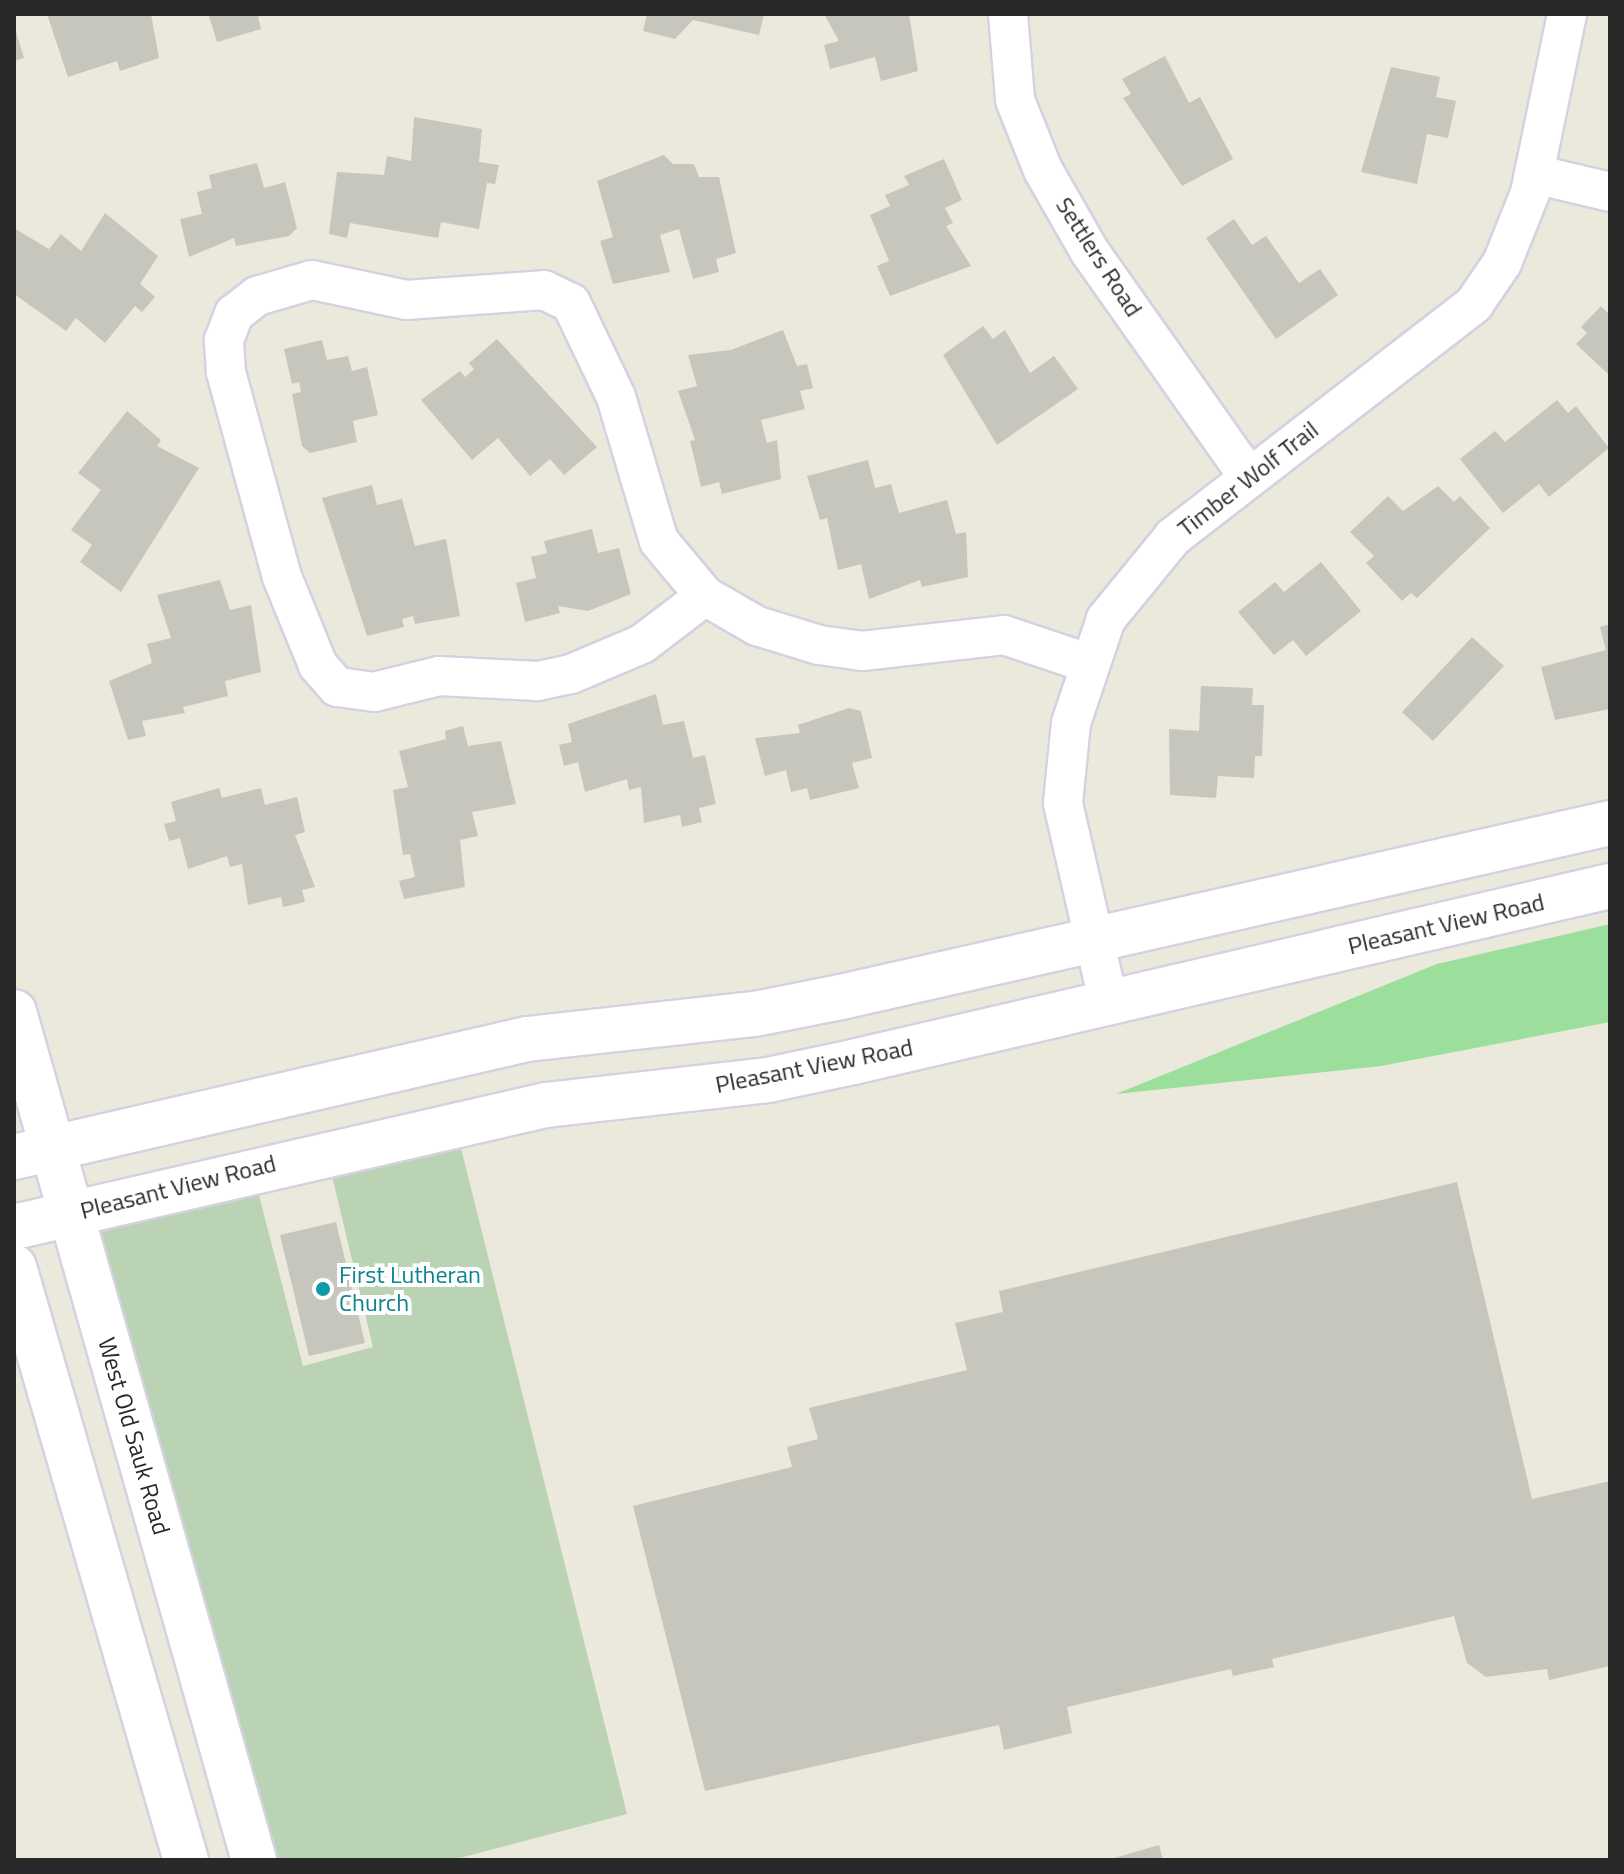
<!DOCTYPE html>
<style>
body{margin:0}
#map{position:relative;width:1624px;height:1874px;overflow:hidden;background:#ebe9dc;font-family:"Titillium Web",sans-serif}
div>[style]{position:absolute}
.green>*{inset:0;background:#9cde9c}
.cemetery>*{inset:0;background:#b9d3b4}
.building>*{inset:0;background:#c6c6bc}
.roads{filter:drop-shadow(2px 0 #d4d2e1) drop-shadow(-2px 0 #d4d2e1) drop-shadow(0 2px #d4d2e1) drop-shadow(0 -2px #d4d2e1)}
.minor>*{height:38px;margin:-19px;padding:0 19px;transform-origin:19px;border-radius:19px;background:#fff}
.tertiary>*{height:44px;margin:-22px;padding:0 22px;transform-origin:22px;border-radius:22px;background:#fff}
.secondary>*{height:44px;margin:-22px;padding:0 22px;transform-origin:22px;border-radius:22px;background:#fff}
.dots>*{width:22px;height:22px;translate:-50% -50%;box-sizing:border-box;border:4px solid #fff;border-radius:50%}
span{translate:-50% -50%;white-space:nowrap;text-align:center;line-height:1.15;-webkit-text-stroke:8px #fff;paint-order:stroke}
.street-label{font-size:24px;color:#292929}
.culture-label{font-size:24px;color:#0d838f}
.left{translate:0 -50%;text-align:left}
.frame{position:absolute;inset:0;border:16px solid #292929;pointer-events:none}
</style>
<div id="map">
<div class="green">
<div style="clip-path:polygon(1610px 924px,1610px 1022px,1381px 1066px,1116px 1094px,1437px 964px)"></div>
</div>
<div class="cemetery">
<div style="clip-path:polygon(455px 1124px,627px 1814px,452px 1860px,254px 1860px,71px 1213px,252px 1168px,303px 1366px,373px 1347px,326px 1151px)"></div>
</div>
<div class="building">
<div style="clip-path:polygon(47px 14px,151px 14px,159px 58px,120px 71px,117px 61px,68px 77px)"></div>
<div style="clip-path:polygon(265px 14px,258px 17px,261px 29px,217px 42px,209px 16px)"></div>
<div style="clip-path:polygon(647px 14px,764px 14px,759px 35px,693px 20px,675px 39px,643px 31px)"></div>
<div style="clip-path:polygon(824px 14px,909px 14px,918px 71px,881px 81px,875px 57px,830px 69px,824px 45px,839px 41px)"></div>
<div style="clip-path:polygon(14px 25px,24px 58px,14px 61px)"></div>
<div style="clip-path:polygon(1165px 56px,1189px 103px,1200px 97px,1233px 159px,1182px 186px,1123px 98px,1131px 94px,1122px 79px)"></div>
<div style="clip-path:polygon(1391px 67px,1440px 77px,1436px 97px,1456px 101px,1448px 138px,1427px 134px,1417px 184px,1361px 172px)"></div>
<div style="clip-path:polygon(414px 117px,482px 129px,479px 162px,499px 165px,495px 184px,487px 183px,479px 229px,441px 222px,438px 238px,350px 223px,347px 238px,329px 234px,337px 172px,384px 175px,387px 156px,411px 161px)"></div>
<div style="clip-path:polygon(664px 155px,673px 164px,694px 164px,699px 177px,719px 177px,736px 253px,716px 259px,719px 272px,693px 279px,679px 229px,660px 235px,670px 272px,613px 284px,600px 241px,613px 237px,597px 181px)"></div>
<div style="clip-path:polygon(944px 159px,962px 200px,945px 208px,953px 223px,946px 226px,971px 266px,890px 296px,877px 266px,889px 261px,870px 215px,890px 206px,885px 195px,909px 185px,904px 176px)"></div>
<div style="clip-path:polygon(257px 163px,264px 188px,285px 182px,297px 228px,289px 236px,236px 246px,234px 238px,189px 257px,180px 219px,202px 214px,197px 192px,212px 188px,209px 175px)"></div>
<div style="clip-path:polygon(105px 213px,158px 256px,140px 284px,155px 297px,142px 312px,135px 306px,105px 343px,76px 318px,66px 331px,14px 294px,14px 228px,49px 249px,61px 234px,81px 251px)"></div>
<div style="clip-path:polygon(1234px 219px,1252px 245px,1266px 236px,1299px 283px,1320px 269px,1338px 295px,1276px 339px,1206px 238px)"></div>
<div style="clip-path:polygon(1601px 306px,1610px 315px,1610px 376px,1576px 344px,1587px 333px,1581px 327px)"></div>
<div style="clip-path:polygon(983px 326px,993px 339px,1005px 330px,1030px 373px,1054px 356px,1078px 389px,997px 445px,943px 355px)"></div>
<div style="clip-path:polygon(783px 330px,797px 366px,807px 364px,813px 388px,800px 391px,805px 409px,761px 420px,767px 443px,777px 440px,781px 479px,722px 494px,719px 482px,701px 487px,690px 441px,695px 440px,678px 391px,697px 386px,688px 355px,731px 350px)"></div>
<div style="clip-path:polygon(497px 339px,597px 447px,564px 475px,550px 459px,530px 476px,498px 438px,472px 460px,421px 400px,460px 371px,465px 377px,474px 369px,469px 363px)"></div>
<div style="clip-path:polygon(322px 340px,327px 360px,348px 356px,352px 371px,367px 367px,378px 415px,353px 421px,357px 442px,310px 453px,302px 446px,292px 394px,301px 392px,299px 382px,292px 384px,284px 349px)"></div>
<div style="clip-path:polygon(1557px 400px,1568px 413px,1576px 406px,1609px 448px,1549px 497px,1539px 484px,1503px 513px,1460px 459px,1495px 431px,1505px 442px)"></div>
<div style="clip-path:polygon(127px 411px,161px 440px,157px 446px,199px 468px,121px 592px,80px 562px,92px 545px,71px 530px,101px 490px,78px 473px)"></div>
<div style="clip-path:polygon(868px 460px,875px 488px,891px 484px,899px 513px,947px 500px,956px 534px,966px 532px,968px 577px,922px 587px,920px 580px,869px 599px,861px 564px,838px 570px,827px 518px,820px 520px,807px 476px)"></div>
<div style="clip-path:polygon(372px 485px,377px 505px,402px 499px,415px 546px,446px 539px,460px 616px,415px 624px,413px 616px,402px 619px,404px 627px,367px 636px,322px 498px)"></div>
<div style="clip-path:polygon(1438px 486px,1454px 502px,1460px 496px,1490px 528px,1417px 598px,1411px 593px,1402px 601px,1366px 563px,1374px 556px,1350px 532px,1388px 496px,1403px 511px)"></div>
<div style="clip-path:polygon(592px 529px,598px 553px,619px 548px,631px 594px,588px 611px,558px 606px,560px 613px,525px 622px,516px 583px,536px 578px,531px 557px,547px 553px,544px 541px)"></div>
<div style="clip-path:polygon(1321px 562px,1361px 611px,1306px 656px,1293px 640px,1274px 655px,1238px 612px,1275px 582px,1284px 592px)"></div>
<div style="clip-path:polygon(220px 580px,230px 610px,251px 605px,261px 672px,225px 681px,228px 696px,183px 707px,185px 713px,142px 721px,146px 736px,128px 740px,109px 681px,152px 663px,147px 644px,171px 638px,157px 595px)"></div>
<div style="clip-path:polygon(1610px 624px,1610px 709px,1555px 720px,1541px 667px,1606px 650px,1600px 627px)"></div>
<div style="clip-path:polygon(1472px 637px,1504px 666px,1433px 741px,1402px 712px)"></div>
<div style="clip-path:polygon(1201px 686px,1253px 688px,1252px 705px,1264px 705px,1262px 756px,1255px 756px,1254px 778px,1218px 776px,1216px 798px,1170px 795px,1169px 729px,1199px 731px)"></div>
<div style="clip-path:polygon(656px 694px,663px 725px,684px 721px,693px 758px,705px 755px,716px 804px,699px 808px,702px 822px,682px 827px,680px 815px,644px 823px,641px 787px,629px 790px,627px 779px,585px 792px,578px 762px,564px 766px,559px 745px,572px 742px,568px 724px)"></div>
<div style="clip-path:polygon(849px 708px,861px 711px,872px 758px,852px 763px,859px 788px,810px 800px,807px 788px,791px 792px,786px 770px,765px 776px,755px 738px,800px 733px,798px 725px)"></div>
<div style="clip-path:polygon(463px 726px,468px 746px,501px 741px,516px 804px,472px 812px,478px 836px,460px 840px,465px 887px,404px 899px,399px 881px,415px 877px,410px 854px,403px 855px,393px 790px,408px 787px,399px 751px,446px 739px,445px 731px)"></div>
<div style="clip-path:polygon(219px 788px,222px 798px,261px 788px,265px 805px,297px 797px,305px 832px,295px 835px,315px 887px,302px 890px,305px 902px,283px 907px,281px 897px,248px 905px,242px 864px,230px 867px,227px 856px,188px 869px,180px 838px,169px 841px,164px 824px,176px 821px,171px 802px)"></div>
<div style="clip-path:polygon(1457px 1182px,1532px 1499px,1610px 1481px,1610px 1666px,1549px 1680px,1547px 1669px,1486px 1677px,1467px 1663px,1454px 1616px,1272px 1659px,1274px 1667px,1233px 1676px,1231px 1669px,1067px 1707px,1072px 1733px,1004px 1750px,999px 1725px,705px 1791px,633px 1506px,792px 1467px,787px 1447px,818px 1439px,809px 1408px,967px 1370px,955px 1323px,1003px 1312px,999px 1291px)"></div>
<div style="clip-path:polygon(336px 1222px,365px 1343px,309px 1356px,280px 1235px)"></div>
<div style="clip-path:polygon(1159px 1845px,1163px 1860px,1111px 1860px,1111px 1859px)"></div>
</div>
<div class="roads">
<div class="minor">
<div style="left:1008px;top:14px;width:86px;rotate:85.3deg"></div>
<div style="left:1015px;top:100px;width:75px;rotate:68.2deg"></div>
<div style="left:1043px;top:170px;width:95px;rotate:60.2deg"></div>
<div style="left:1090px;top:252px;width:274px;rotate:54.8deg"></div>
<div style="left:1534px;top:174px;width:78px;rotate:13.3deg"></div>
<div style="left:312px;top:280px;width:96px;rotate:12deg"></div>
<div style="left:406px;top:300px;width:138px;rotate:-4.1deg"></div>
<div style="left:544px;top:290px;width:30px;rotate:26deg"></div>
<div style="left:571px;top:303px;width:104px;rotate:64.4deg"></div>
<div style="left:616px;top:397px;width:150px;rotate:73.4deg"></div>
<div style="left:659px;top:541px;width:72px;rotate:50.1deg"></div>
<div style="left:705px;top:596px;width:79px;rotate:142.7deg"></div>
<div style="left:642px;top:644px;width:77px;rotate:157.1deg"></div>
<div style="left:571px;top:674px;width:35px;rotate:168deg"></div>
<div style="left:537px;top:681px;width:98px;rotate:-177.1deg"></div>
<div style="left:439px;top:676px;width:67px;rotate:166.2deg"></div>
<div style="left:374px;top:692px;width:37px;rotate:-172deg"></div>
<div style="left:337px;top:687px;width:29px;rotate:-131deg"></div>
<div style="left:318px;top:665px;width:95px;rotate:-112.2deg"></div>
<div style="left:282px;top:577px;width:213px;rotate:-105.3deg"></div>
<div style="left:226px;top:372px;width:32px;rotate:-94deg"></div>
<div style="left:224px;top:340px;width:28px;rotate:-69deg"></div>
<div style="left:234px;top:314px;width:29px;rotate:-38deg"></div>
<div style="left:257px;top:296px;width:57px;rotate:-16.2deg"></div>
<div style="left:705px;top:596px;width:60px;rotate:30deg"></div>
<div style="left:757px;top:626px;width:65px;rotate:17deg"></div>
<div style="left:819px;top:645px;width:43px;rotate:7.9deg"></div>
<div style="left:862px;top:651px;width:143px;rotate:-6.4deg"></div>
<div style="left:1004px;top:635px;width:88px;rotate:18.6deg"></div>
<div style="left:1108px;top:1000px;width:202px;rotate:-102.9deg"></div>
<div style="left:1063px;top:803px;width:80px;rotate:-84.3deg"></div>
<div style="left:1071px;top:723px;width:110px;rotate:-71.4deg"></div>
<div style="left:1106px;top:619px;width:106px;rotate:-50.7deg"></div>
<div style="left:1173px;top:537px;width:381px;rotate:-37.7deg"></div>
<div style="left:1474px;top:304px;width:50px;rotate:-55.7deg"></div>
<div style="left:1502px;top:263px;width:75px;rotate:-68.2deg"></div>
<div style="left:1530px;top:193px;width:183px;rotate:-78.3deg"></div>
</div>
<div class="tertiary">
<div style="left:14px;top:1012px;width:881px;rotate:74.2deg"></div>
<div style="left:14px;top:1267px;width:617px;rotate:73.83deg"></div>
</div>
<div class="secondary">
<div style="left:14px;top:1157px;width:526px;rotate:-12.95deg"></div>
<div style="left:527px;top:1039px;width:229px;rotate:-6.3deg"></div>
<div style="left:755px;top:1014px;width:88px;rotate:-11.2deg"></div>
<div style="left:841px;top:997px;width:788px;rotate:-12.75deg"></div>
<div style="left:14px;top:1227px;width:546px;rotate:-12.92deg"></div>
<div style="left:546px;top:1105px;width:223px;rotate:-6.4deg"></div>
<div style="left:768px;top:1080px;width:87px;rotate:-12deg"></div>
<div style="left:853px;top:1062px;width:777px;rotate:-13.09deg"></div>
</div>
</div>
<div class="dots">
<div style="left:323px;top:1289px;background:#0f9aa8"></div>
</div>
<div class="street-label">
<span style="left:1099px;top:257px;rotate:57deg">Settlers Road</span>
<span style="left:1248px;top:479px;rotate:-38deg">Timber Wolf Trail</span>
<span style="left:1446px;top:924px;rotate:-13deg">Pleasant View Road</span>
<span style="left:814px;top:1066px;rotate:-11deg">Pleasant View Road</span>
<span style="left:178px;top:1187px;rotate:-14deg">Pleasant View Road</span>
<span style="left:134px;top:1436px;rotate:74deg">West Old Sauk Road</span>
</div>
<div class="culture-label">
<span class="left" style="left:339px;top:1289px">First Lutheran<br>Church</span>
</div>
<div class="frame"></div>
</div>
